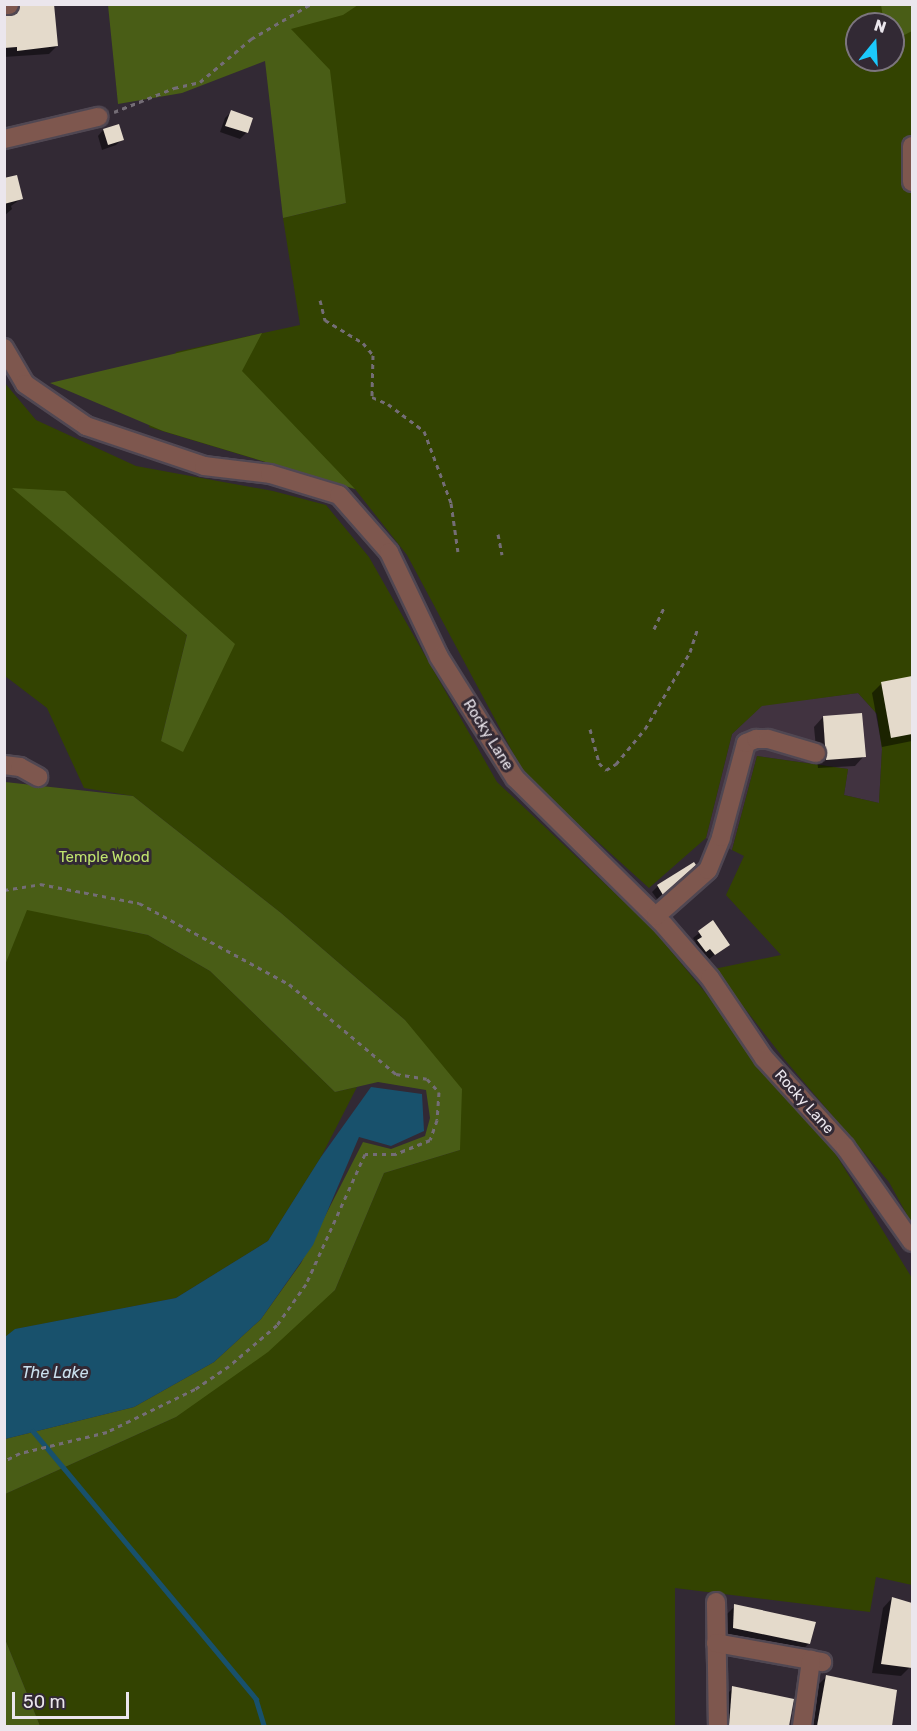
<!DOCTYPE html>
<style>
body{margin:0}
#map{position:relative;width:917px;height:1731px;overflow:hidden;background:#322934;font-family:Rubik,sans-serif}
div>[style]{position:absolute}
.industrial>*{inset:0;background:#413340}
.green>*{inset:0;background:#334301}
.forest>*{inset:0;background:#495d16}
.water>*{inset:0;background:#18516c}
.shadow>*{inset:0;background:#0007}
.stream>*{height:4.5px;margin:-2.25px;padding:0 2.25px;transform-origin:2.25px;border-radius:2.25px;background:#18516c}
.building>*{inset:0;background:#e4dacb}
.path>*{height:3px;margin-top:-1.5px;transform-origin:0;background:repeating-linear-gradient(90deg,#746d76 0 4.5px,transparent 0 9px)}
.roads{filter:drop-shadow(2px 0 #504752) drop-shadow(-2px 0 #504752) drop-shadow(0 2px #504752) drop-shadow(0 -2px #504752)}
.minor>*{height:18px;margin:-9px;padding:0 9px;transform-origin:9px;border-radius:9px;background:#7e574e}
span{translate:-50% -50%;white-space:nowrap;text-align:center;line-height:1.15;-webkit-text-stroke:6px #322934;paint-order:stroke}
.street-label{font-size:15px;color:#ebe6ed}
.park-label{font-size:15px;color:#c0e46e}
.water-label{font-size:16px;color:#cbe1ef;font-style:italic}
.frame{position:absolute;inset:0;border:6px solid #ebe6ed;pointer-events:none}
.north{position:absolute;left:845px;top:12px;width:60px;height:60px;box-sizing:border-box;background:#322934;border:2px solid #7c757e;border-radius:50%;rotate:18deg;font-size:16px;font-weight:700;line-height:24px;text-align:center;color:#ebe6ed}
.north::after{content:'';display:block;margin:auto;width:21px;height:27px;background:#1cc9fc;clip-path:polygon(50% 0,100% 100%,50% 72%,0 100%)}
.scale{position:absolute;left:12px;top:1692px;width:117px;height:27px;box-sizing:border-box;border:3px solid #ebe6ed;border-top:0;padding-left:8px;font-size:18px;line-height:21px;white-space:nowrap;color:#ebe6ed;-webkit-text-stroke:4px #322934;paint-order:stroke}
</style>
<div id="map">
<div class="industrial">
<div style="clip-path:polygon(858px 693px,877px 714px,882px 749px,879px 803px,844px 795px,848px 769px,757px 756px,732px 850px,706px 838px,732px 734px,762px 705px)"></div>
</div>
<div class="green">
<div style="clip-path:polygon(evenodd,296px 5px,912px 5px,912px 1224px,889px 1182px,785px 1060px,714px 969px,781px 955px,726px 895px,744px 856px,732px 850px,757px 756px,848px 769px,844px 795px,879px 803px,882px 749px,877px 714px,858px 693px,762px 706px,732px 734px,706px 838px,649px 888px,526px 777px,407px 555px,355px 489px,149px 427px,176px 352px,300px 325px,283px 218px,346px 203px,290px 28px,296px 5px,857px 24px,893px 24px,893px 60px,857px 60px,857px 24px)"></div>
<div style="clip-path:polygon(evenodd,4px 382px,36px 420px,136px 466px,273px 491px,326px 505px,369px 557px,497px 782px,652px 928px,827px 1140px,912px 1278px,912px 1585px,876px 1577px,870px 1612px,675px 1588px,675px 1726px,40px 1726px,5px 1639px,5px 1494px,176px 1417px,335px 1290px,384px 1173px,460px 1150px,405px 1020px,281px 913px,133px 796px,84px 788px,47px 708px,5px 676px,4px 382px,13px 488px,234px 644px,161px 741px,187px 635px,13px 488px)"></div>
<div style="clip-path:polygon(26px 909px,148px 935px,210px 971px,335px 1092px,357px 1087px,321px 1157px,268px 1241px,176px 1298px,16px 1329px,5px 1337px,5px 965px)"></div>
</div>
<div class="forest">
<div style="clip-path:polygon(108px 5px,358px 5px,343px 15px,291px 29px,330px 70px,346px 203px,283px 218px,265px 61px,182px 93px,118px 104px)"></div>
<div style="clip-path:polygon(881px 5px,912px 5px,912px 31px,893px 41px,893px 24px,884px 24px)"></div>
<div style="clip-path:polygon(262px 333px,242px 371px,355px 489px,163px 431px,50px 383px)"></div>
<div style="clip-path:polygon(12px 488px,65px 491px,235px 644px,183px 752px,161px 741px,187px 635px)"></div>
<div style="clip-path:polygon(5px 782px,133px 796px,281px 913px,405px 1020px,462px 1089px,460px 1150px,384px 1173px,335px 1290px,268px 1352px,176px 1417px,5px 1494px,5px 1439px,134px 1407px,214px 1362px,261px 1319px,301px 1263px,363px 1142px,391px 1149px,425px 1136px,430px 1118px,426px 1090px,378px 1082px,335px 1092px,210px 971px,148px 935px,27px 910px,5px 965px)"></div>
<div style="clip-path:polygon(4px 1639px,5px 1639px,40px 1726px,5px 1726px)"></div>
</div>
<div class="water">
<div style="clip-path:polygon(371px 1087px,422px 1094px,424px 1131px,391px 1146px,359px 1137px,313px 1245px,261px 1319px,214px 1362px,134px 1407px,5px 1439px,5px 1337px,15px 1329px,176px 1298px,268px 1241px,321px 1157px)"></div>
</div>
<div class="shadow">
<div style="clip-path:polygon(6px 4px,45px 4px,57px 46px,49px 54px,4px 57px,4px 17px,12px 17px,12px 8px)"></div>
<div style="clip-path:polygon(231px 112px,251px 119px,246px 133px,240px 139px,220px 132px,225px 118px)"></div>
<div style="clip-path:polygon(103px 130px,122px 139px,116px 145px,102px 150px,98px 136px)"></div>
<div style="clip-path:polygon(4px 179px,22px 198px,11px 206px,12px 209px,4px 216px)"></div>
<div style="clip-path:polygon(911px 678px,912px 741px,882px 747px,872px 693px,881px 684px)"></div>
<div style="clip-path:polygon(823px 717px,864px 756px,855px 766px,818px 768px,814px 727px)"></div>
<div style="clip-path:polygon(688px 871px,657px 899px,652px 892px,658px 886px)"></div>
<div style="clip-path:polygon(713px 922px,728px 944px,708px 960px,704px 954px,700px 957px,692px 947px,696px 943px,693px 938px)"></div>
<div style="clip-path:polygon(892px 1598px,912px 1604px,912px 1656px,910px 1667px,901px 1676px,872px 1673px,883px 1608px)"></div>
<div style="clip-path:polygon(735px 1606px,809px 1643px,800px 1653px,724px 1637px,726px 1615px)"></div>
<div style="clip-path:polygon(826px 1677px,896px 1691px,890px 1726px,807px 1726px,814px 1689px)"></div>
<div style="clip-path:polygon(733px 1688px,792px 1701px,787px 1726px,718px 1726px,721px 1700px)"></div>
</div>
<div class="stream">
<div style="left:33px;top:1431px;width:349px;rotate:50.2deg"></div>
<div style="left:256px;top:1699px;width:28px;rotate:73deg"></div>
</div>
<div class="building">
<div style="clip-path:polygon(20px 4px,54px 4px,58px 46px,17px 51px,17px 47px,4px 48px,4px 16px,15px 14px)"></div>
<div style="clip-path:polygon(231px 110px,253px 118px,248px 133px,225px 126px)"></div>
<div style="clip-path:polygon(119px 124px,124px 140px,108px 145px,103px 129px)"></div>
<div style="clip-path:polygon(17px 175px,23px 199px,4px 204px,4px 178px)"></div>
<div style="clip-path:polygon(912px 676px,912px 734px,891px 738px,881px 682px)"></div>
<div style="clip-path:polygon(862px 713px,866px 757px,826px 760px,823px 716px)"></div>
<div style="clip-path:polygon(694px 862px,696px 865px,663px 895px,657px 885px)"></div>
<div style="clip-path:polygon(713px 920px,730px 945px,715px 955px,710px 949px,706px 952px,697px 940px,702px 937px,698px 931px)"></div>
<div style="clip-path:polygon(892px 1597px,912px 1603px,912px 1668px,881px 1664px)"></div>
<div style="clip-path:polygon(734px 1604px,816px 1622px,810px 1644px,733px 1628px)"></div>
<div style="clip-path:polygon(826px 1675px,897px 1690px,892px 1726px,817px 1726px)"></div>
<div style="clip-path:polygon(732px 1686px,794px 1699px,789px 1726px,729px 1726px)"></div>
</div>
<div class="path">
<div style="left:114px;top:112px;width:65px;rotate:-21.8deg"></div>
<div style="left:174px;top:88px;width:27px;rotate:-13deg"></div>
<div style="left:200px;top:82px;width:67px;rotate:-40.1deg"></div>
<div style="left:251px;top:39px;width:69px;rotate:-30.3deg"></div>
<div style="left:320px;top:300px;width:21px;rotate:76deg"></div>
<div style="left:325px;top:320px;width:44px;rotate:31.2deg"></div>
<div style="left:363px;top:343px;width:16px;rotate:50deg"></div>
<div style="left:373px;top:355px;width:42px;rotate:91.4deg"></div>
<div style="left:372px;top:397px;width:17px;rotate:24deg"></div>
<div style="left:388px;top:404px;width:45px;rotate:36.9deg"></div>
<div style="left:424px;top:431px;width:77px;rotate:69.4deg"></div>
<div style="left:451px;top:503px;width:49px;rotate:81.9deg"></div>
<div style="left:498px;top:534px;width:21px;rotate:79deg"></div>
<div style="left:654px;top:629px;width:23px;rotate:-65deg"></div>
<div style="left:590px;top:729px;width:35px;rotate:75deg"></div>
<div style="left:599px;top:763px;width:10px;rotate:45deg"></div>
<div style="left:606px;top:770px;width:12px;rotate:-31deg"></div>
<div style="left:616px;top:764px;width:45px;rotate:-50.4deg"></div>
<div style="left:645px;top:729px;width:89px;rotate:-59.7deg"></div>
<div style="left:690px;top:652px;width:26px;rotate:-72deg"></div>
<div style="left:4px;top:890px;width:36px;rotate:-9deg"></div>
<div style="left:40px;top:884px;width:101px;rotate:10.9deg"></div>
<div style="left:139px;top:903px;width:170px;rotate:28.4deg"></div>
<div style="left:289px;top:984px;width:140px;rotate:40.1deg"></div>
<div style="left:396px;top:1074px;width:31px;rotate:9deg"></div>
<div style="left:427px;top:1079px;width:18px;rotate:47deg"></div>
<div style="left:439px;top:1092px;width:28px;rotate:94deg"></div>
<div style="left:437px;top:1120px;width:21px;rotate:109deg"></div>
<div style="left:430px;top:1140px;width:38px;rotate:158deg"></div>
<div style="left:395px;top:1154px;width:30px;rotate:180deg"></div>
<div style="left:365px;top:1154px;width:143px;rotate:114.4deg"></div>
<div style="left:306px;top:1284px;width:50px;rotate:125.3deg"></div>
<div style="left:277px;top:1325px;width:63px;rotate:139.5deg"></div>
<div style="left:229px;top:1366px;width:41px;rotate:145.9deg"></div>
<div style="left:195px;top:1389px;width:98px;rotate:154deg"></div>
<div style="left:107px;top:1432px;width:89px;rotate:166.4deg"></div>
<div style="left:20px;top:1453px;width:18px;rotate:153deg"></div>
</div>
<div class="roads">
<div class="minor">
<div style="left:4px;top:5px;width:5px"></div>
<div style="left:4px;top:139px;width:97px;rotate:-13.2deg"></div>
<div style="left:912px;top:146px;width:36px;rotate:90deg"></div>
<div style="left:4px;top:348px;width:42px;rotate:59.7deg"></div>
<div style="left:25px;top:384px;width:74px;rotate:34.5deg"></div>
<div style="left:86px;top:426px;width:125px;rotate:18.7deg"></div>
<div style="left:204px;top:466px;width:66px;rotate:6.9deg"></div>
<div style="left:270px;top:474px;width:72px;rotate:16.9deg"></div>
<div style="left:339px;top:495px;width:76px;rotate:48.7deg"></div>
<div style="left:389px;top:552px;width:116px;rotate:64.5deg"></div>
<div style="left:439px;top:657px;width:143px;rotate:57.9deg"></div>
<div style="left:515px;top:778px;width:209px;rotate:44.6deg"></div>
<div style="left:664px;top:925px;width:70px;rotate:49deg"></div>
<div style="left:710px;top:978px;width:97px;rotate:56deg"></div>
<div style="left:764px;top:1058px;width:120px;rotate:47.7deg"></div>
<div style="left:845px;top:1147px;width:116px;rotate:54.8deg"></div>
<div style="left:4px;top:765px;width:16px;rotate:7deg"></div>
<div style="left:20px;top:767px;width:21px;rotate:29deg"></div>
<div style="left:656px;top:916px;width:69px;rotate:-41.5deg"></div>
<div style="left:708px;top:870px;width:35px;rotate:-68deg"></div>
<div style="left:721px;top:837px;width:97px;rotate:-75.1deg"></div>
<div style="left:746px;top:743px;width:11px;rotate:-22deg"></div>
<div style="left:756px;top:739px;width:12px"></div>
<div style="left:768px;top:739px;width:50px;rotate:16.3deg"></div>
<div style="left:716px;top:1602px;width:124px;rotate:89.1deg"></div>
<div style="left:716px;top:1643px;width:108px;rotate:10.2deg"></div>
<div style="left:802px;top:1726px;width:67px;rotate:-82.2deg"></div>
</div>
</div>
<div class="street-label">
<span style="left:488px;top:735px;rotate:58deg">Rocky Lane</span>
<span style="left:804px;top:1102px;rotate:48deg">Rocky Lane</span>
</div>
<div class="park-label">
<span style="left:104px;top:858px">Temple Wood</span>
</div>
<div class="water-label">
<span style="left:55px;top:1373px">The Lake</span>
</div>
<div class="frame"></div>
<div class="north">N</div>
<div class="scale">50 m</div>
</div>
